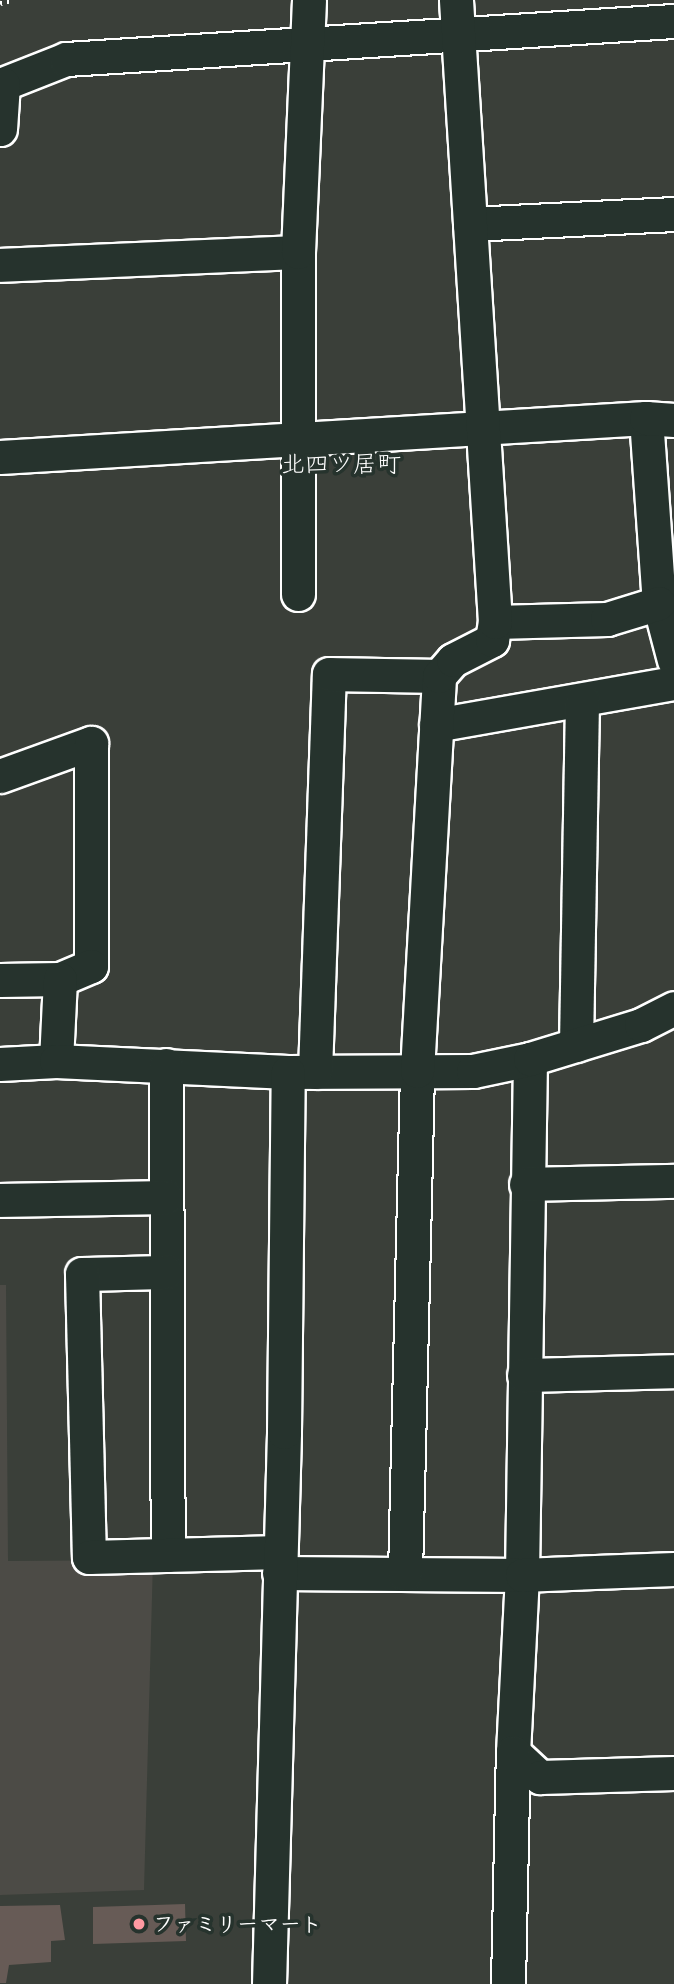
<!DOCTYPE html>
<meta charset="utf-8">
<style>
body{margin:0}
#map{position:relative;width:674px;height:1984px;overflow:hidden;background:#3a3f39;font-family:Sriracha,"Klee One",sans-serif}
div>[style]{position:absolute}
.built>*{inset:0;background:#4c4b46}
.building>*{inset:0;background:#675b56}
.path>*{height:4.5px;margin-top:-2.25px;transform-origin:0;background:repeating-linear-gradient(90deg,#fff 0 2px,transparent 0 7px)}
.roads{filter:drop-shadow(2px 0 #fff) drop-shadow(-2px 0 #fff) drop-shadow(0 2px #fff) drop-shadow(0 -2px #fff)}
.minor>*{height:33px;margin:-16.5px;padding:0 16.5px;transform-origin:16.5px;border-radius:16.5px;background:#26332d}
.dots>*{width:19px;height:19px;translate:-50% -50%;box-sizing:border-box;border:4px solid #26332d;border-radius:50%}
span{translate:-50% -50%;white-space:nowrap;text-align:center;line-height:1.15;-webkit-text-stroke:7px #26332d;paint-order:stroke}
.poi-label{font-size:21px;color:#fff;font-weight:700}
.left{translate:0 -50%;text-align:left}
.quarter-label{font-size:24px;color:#fff}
</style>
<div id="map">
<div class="built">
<div style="clip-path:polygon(0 1285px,6px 1285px,8px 1561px,153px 1560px,144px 1890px,0 1895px)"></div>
</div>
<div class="building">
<div style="clip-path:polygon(185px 1904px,186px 1941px,93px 1944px,93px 1907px)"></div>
<div style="clip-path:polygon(60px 1905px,65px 1940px,51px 1941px,51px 1962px,9px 1965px,6px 1983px,0 1983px,0 1906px)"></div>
</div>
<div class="path">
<div style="left:0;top:3px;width:12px;rotate:-14deg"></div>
</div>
<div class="roads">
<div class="minor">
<div style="left:0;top:85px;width:71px;rotate:-21.5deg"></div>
<div style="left:66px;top:59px;width:609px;rotate:-3.58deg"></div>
<div style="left:0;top:129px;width:45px;rotate:-86.2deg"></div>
<div style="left:470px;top:224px;width:204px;rotate:-2.8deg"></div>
<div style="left:0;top:265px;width:298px;rotate:-2.5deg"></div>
<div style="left:646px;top:418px;width:185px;rotate:86deg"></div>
<div style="left:659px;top:603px;width:59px;rotate:75.3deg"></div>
<div style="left:0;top:457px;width:647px;rotate:-3.45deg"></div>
<div style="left:646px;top:418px;width:28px;rotate:4deg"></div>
<div style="left:298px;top:594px;width:342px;rotate:-90deg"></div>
<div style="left:298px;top:252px;width:252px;rotate:-87.5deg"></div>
<div style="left:495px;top:622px;width:112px;rotate:-1.5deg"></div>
<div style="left:607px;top:619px;width:54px;rotate:-17.1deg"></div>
<div style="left:436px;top:725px;width:242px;rotate:-10deg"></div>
<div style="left:0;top:776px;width:97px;rotate:-19.9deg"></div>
<div style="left:91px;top:743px;width:223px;rotate:90deg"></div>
<div style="left:91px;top:966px;width:34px;rotate:157deg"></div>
<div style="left:60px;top:979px;width:60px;rotate:179deg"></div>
<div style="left:576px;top:1045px;width:345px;rotate:-89deg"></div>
<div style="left:530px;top:1059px;width:516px;rotate:90.89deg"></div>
<div style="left:522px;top:1575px;width:177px;rotate:92.9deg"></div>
<div style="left:513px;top:1752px;width:37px;rotate:43deg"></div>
<div style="left:540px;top:1777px;width:134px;rotate:-1.7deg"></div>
<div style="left:56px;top:1061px;width:82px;rotate:-87.2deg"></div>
<div style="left:0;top:1064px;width:56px;rotate:-3.1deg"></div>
<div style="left:56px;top:1061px;width:232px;rotate:2.7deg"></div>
<div style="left:288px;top:1072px;width:185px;rotate:-0.3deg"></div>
<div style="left:473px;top:1071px;width:58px;rotate:-11.9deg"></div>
<div style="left:530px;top:1059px;width:116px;rotate:-17deg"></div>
<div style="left:641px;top:1025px;width:37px;rotate:-27deg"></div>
<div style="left:166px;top:1065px;width:490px;rotate:89.8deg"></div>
<div style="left:315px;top:1072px;width:398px;rotate:-88deg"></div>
<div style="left:329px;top:674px;width:110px;rotate:1deg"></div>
<div style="left:526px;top:1184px;width:148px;rotate:-1.2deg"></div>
<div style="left:0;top:1200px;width:166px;rotate:-1deg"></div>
<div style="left:166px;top:1272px;width:84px;rotate:178.6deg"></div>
<div style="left:82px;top:1274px;width:283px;rotate:88.6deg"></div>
<div style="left:89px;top:1557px;width:191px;rotate:-1.5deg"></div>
<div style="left:524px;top:1375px;width:150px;rotate:-1.5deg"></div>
<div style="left:279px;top:1573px;width:243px;rotate:0.5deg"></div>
<div style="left:522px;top:1575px;width:152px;rotate:-2.3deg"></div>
<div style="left:405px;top:1574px;width:503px;rotate:-88.63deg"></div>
<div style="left:417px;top:1071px;width:396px;rotate:-86.8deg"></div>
<div style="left:439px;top:676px;width:21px;rotate:-49deg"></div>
<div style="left:453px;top:660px;width:44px;rotate:-27.1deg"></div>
<div style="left:492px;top:640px;width:18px;rotate:-81deg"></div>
<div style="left:495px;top:622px;width:623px;rotate:-93.59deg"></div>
<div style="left:269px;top:1984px;width:552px;rotate:-88.44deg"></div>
<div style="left:284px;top:1432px;width:360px;rotate:-89.4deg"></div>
<div style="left:508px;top:1984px;width:232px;rotate:-88.8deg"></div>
</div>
</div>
<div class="dots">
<div style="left:139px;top:1924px;background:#ff9aa2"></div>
</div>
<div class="poi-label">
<span class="left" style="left:153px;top:1924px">ファミリーマート</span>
</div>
<div class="quarter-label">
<span style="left:341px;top:465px">北四ツ居町</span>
</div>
</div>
